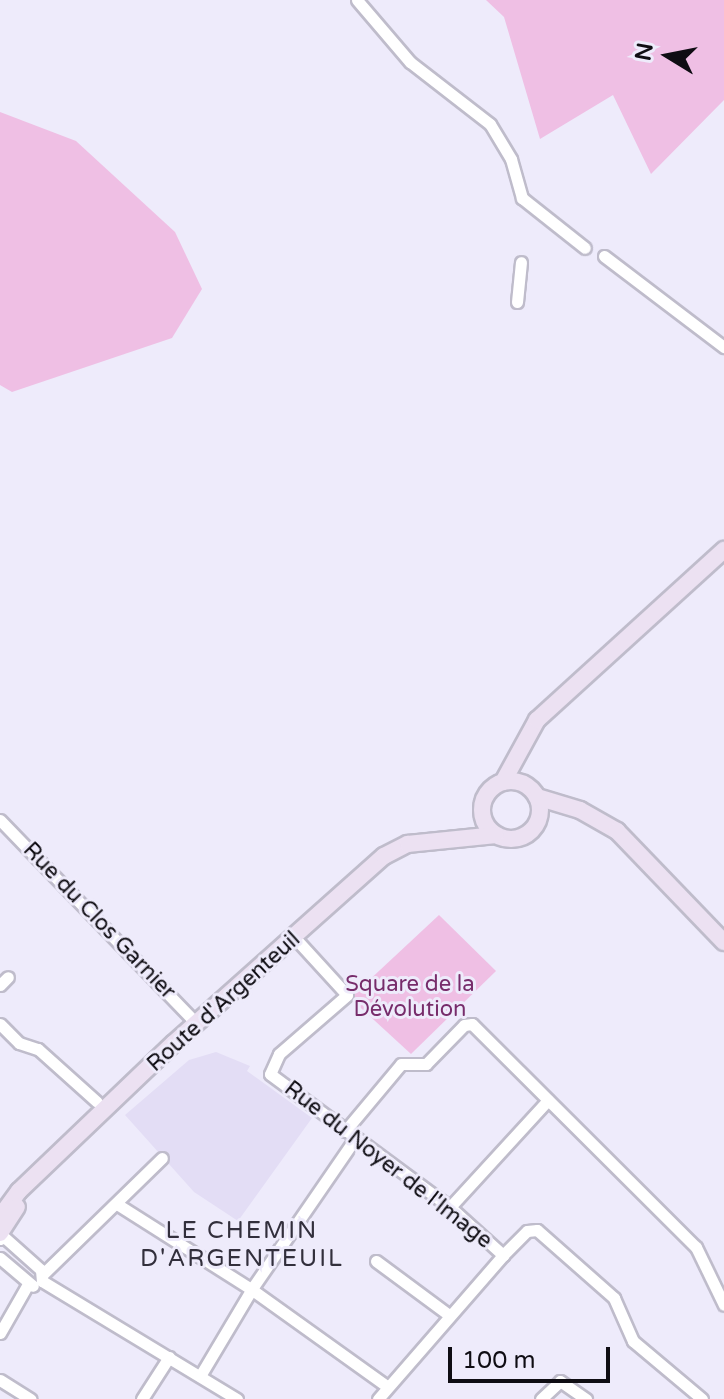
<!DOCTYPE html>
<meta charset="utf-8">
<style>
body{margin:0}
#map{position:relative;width:724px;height:1399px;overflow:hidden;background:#eeebfb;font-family:"Varela Round",sans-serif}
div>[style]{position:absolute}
.built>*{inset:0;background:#e3ddf5}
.green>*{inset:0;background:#efbfe4}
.roads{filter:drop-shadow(2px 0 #bfbccb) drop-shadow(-2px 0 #bfbccb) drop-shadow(0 2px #bfbccb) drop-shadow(0 -2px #bfbccb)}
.street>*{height:11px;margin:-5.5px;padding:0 5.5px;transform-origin:5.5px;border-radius:5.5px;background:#fff}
.secondary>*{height:16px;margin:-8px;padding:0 8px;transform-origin:8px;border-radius:8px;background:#ece1f2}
.secondary>.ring{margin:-8px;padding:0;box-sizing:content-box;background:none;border:16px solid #ece1f2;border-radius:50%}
span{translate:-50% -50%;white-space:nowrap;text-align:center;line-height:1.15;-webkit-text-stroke:6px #eeebfb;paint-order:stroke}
.street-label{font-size:22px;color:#0f0d13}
.park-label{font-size:22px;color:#772c6b}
.neighbourhood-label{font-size:24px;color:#322f3c;letter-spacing:2px}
.north{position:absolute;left:628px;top:16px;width:80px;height:80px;-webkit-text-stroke:6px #eeebfb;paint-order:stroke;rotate:280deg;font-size:22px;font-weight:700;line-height:32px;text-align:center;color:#0f0d13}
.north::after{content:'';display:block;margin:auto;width:28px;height:36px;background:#0f0d13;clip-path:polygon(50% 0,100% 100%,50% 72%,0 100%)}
.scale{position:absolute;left:448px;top:1347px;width:162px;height:36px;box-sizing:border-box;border:4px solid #0f0d13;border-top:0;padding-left:10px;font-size:24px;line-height:28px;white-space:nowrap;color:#0f0d13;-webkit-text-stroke:6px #eeebfb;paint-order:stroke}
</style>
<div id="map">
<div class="built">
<div style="clip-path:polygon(216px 1052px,250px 1066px,247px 1071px,312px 1118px,238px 1221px,194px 1192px,125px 1115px,189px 1060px)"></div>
</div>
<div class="green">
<div style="clip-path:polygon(486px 0,724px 0,724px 100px,651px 174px,613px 95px,540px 139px,504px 17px)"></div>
<div style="clip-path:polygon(0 112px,76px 141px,175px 232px,202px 289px,172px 338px,12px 392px,0 385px)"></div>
<div style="clip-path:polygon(439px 915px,496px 971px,411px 1054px,350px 998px)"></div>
</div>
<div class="roads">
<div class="street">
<div style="left:357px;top:0;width:82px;rotate:49.5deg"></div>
<div style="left:410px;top:62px;width:101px;rotate:37.8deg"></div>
<div style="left:490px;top:124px;width:41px;rotate:59deg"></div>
<div style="left:511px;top:159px;width:41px;rotate:74.2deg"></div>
<div style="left:522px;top:198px;width:80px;rotate:38.4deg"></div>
<div style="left:604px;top:256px;width:151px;rotate:37.2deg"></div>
<div style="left:517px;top:302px;width:40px;rotate:-84.3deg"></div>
<div style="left:0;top:820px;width:282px;rotate:46deg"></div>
<div style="left:295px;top:938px;width:77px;rotate:47.6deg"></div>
<div style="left:347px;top:995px;width:90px;rotate:139.1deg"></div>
<div style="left:279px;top:1054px;width:22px;rotate:114deg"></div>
<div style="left:270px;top:1074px;width:224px;rotate:36.5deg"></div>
<div style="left:450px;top:1207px;width:72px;rotate:42.2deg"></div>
<div style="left:0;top:985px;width:11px;rotate:-45deg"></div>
<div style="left:0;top:1024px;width:27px;rotate:45deg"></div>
<div style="left:19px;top:1043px;width:20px;rotate:18deg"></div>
<div style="left:38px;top:1049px;width:79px;rotate:41.9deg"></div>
<div style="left:345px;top:1131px;width:87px;rotate:-50.1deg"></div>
<div style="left:401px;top:1064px;width:25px"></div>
<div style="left:426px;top:1064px;width:54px;rotate:-45.7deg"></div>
<div style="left:464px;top:1025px;width:8px;rotate:-7deg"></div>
<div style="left:472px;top:1024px;width:316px;rotate:44.9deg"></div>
<div style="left:696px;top:1247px;width:64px;rotate:64.2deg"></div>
<div style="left:117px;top:1204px;width:159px;rotate:32.4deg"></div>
<div style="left:251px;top:1289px;width:168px;rotate:35.6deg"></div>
<div style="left:450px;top:1207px;width:145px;rotate:-47.5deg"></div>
<div style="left:0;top:1239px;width:4px;rotate:-27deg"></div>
<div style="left:4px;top:1237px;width:50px;rotate:41.7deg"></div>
<div style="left:41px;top:1270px;width:11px;rotate:85deg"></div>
<div style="left:0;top:1258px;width:43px;rotate:40.3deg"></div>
<div style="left:376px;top:1261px;width:91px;rotate:36.5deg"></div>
<div style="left:43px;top:1274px;width:166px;rotate:-44.3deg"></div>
<div style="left:42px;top:1281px;width:228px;rotate:31.2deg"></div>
<div style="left:0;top:1333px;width:56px;rotate:-60.3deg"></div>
<div style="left:200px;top:1376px;width:104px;rotate:-59.2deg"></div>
<div style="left:253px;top:1287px;width:178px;rotate:-55.5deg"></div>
<div style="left:0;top:1380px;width:36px;rotate:32deg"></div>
<div style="left:142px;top:1399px;width:50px;rotate:-57.3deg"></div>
<div style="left:378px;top:1399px;width:191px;rotate:-49deg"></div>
<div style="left:503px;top:1255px;width:34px;rotate:-45deg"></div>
<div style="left:527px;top:1231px;width:10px;rotate:-6deg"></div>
<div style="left:537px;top:1230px;width:103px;rotate:41.4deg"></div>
<div style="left:614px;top:1298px;width:47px;rotate:66.2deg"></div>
<div style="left:633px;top:1341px;width:90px;rotate:40deg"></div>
<div style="left:541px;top:1399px;width:26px;rotate:-43deg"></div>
<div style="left:560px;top:1381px;width:32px;rotate:35deg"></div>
</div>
<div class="secondary">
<div class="ring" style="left:482px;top:781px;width:42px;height:42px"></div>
<div style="left:503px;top:782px;width:71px;rotate:-61.3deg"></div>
<div style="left:537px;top:720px;width:253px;rotate:-42.3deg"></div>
<div style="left:537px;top:797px;width:45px;rotate:16.8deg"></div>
<div style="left:580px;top:810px;width:43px;rotate:29.6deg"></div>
<div style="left:617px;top:831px;width:154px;rotate:46.1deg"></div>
<div style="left:0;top:1217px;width:32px;rotate:-54deg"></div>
<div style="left:19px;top:1191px;width:214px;rotate:-43.7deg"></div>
<div style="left:174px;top:1043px;width:281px;rotate:-41.7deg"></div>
<div style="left:384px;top:856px;width:27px;rotate:-27deg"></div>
<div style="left:408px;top:844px;width:88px;rotate:-5.8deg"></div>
<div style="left:0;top:1233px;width:31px;rotate:-57deg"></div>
</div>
</div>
<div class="street-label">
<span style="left:99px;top:921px;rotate:46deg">Rue du Clos Garnier</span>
<span style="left:224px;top:1002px;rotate:-42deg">Route d'Argenteuil</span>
<span style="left:388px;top:1165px;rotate:38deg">Rue du Noyer de l'Image</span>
</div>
<div class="park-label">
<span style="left:410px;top:997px">Square de la<br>Dévolution</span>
</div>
<div class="neighbourhood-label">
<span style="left:242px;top:1245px">LE CHEMIN<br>D'ARGENTEUIL</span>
</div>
<div class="north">N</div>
<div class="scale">100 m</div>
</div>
